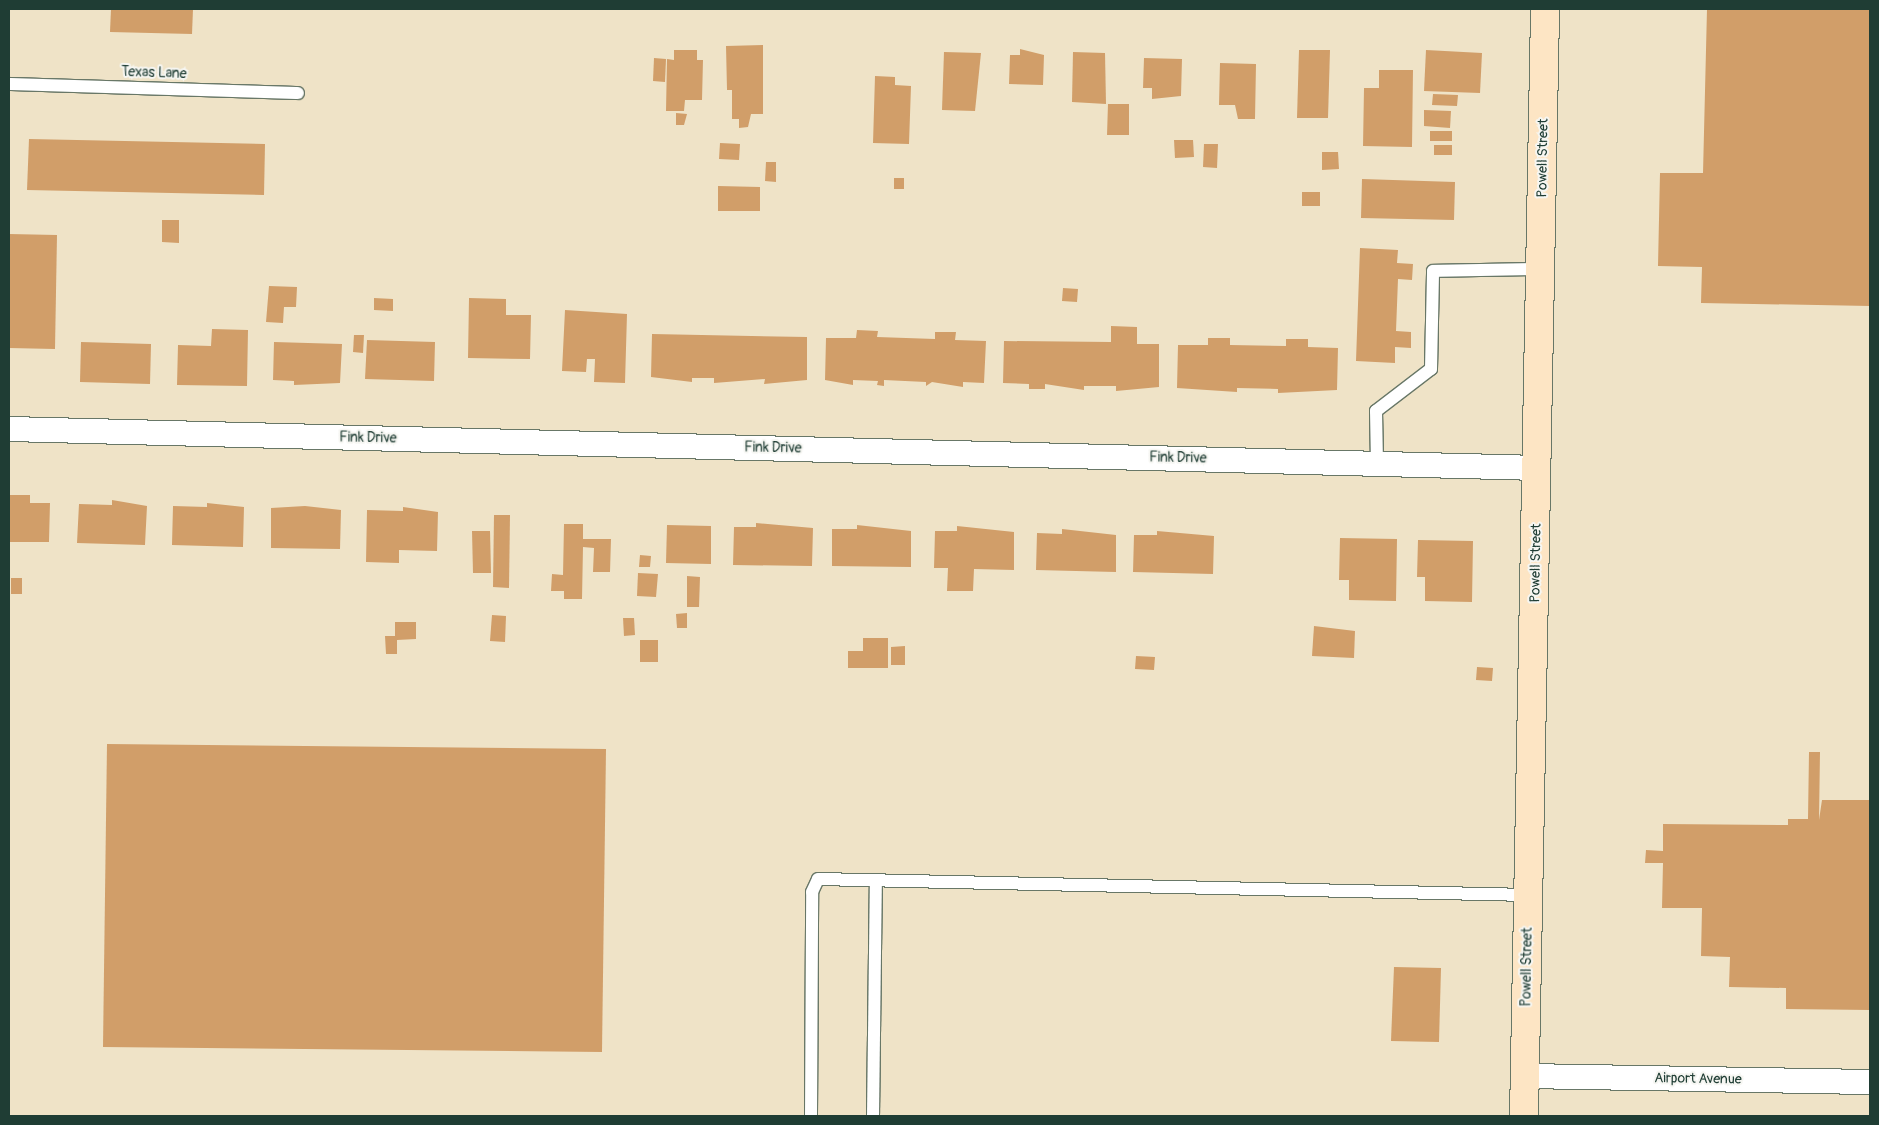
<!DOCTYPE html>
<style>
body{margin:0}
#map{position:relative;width:1879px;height:1125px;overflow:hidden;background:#efe3c7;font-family:Pangolin,sans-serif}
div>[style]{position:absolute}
.building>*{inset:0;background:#d19e69}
.roads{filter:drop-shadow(1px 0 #687767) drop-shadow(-1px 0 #687767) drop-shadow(0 1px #687767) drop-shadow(0 -1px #687767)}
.lane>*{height:12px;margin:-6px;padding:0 6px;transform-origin:6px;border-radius:6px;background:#fff}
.street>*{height:24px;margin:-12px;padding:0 12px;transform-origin:12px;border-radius:12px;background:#fff}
.secondary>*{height:28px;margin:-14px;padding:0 14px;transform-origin:14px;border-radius:14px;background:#fde5c4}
span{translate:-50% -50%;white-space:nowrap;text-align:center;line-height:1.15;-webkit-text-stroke:4px #f6f6f2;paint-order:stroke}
.street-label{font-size:14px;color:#1f3d34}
.frame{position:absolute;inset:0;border:10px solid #1f3d34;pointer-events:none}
</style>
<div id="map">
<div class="building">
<div style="clip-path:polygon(111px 9px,193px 9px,192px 34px,110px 32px)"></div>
<div style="clip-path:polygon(1707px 9px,1870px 9px,1870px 306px,1701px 303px,1702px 267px,1658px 266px,1660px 173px,1703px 173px)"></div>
<div style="clip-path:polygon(763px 45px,763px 114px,751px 114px,748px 127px,739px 128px,739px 119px,732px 119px,732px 90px,727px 90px,726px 46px)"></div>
<div style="clip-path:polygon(1020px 49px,1044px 55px,1043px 85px,1009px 84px,1010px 55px,1020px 55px)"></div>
<div style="clip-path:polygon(674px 50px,697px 50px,697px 60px,703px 60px,702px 100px,685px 100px,684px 111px,666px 111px,667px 59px,674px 60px)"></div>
<div style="clip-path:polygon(1299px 50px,1330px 50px,1328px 118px,1297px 118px)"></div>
<div style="clip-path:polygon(1426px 50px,1482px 53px,1480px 93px,1424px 91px)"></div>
<div style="clip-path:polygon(944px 52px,981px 53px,975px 111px,942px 110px)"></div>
<div style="clip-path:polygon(1073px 52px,1105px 53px,1106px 104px,1072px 102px)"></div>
<div style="clip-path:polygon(654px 58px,666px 59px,665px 82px,653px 81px)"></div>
<div style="clip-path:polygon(1144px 58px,1182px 59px,1181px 96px,1152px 99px,1152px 88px,1143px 88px)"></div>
<div style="clip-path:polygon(1220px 63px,1256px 64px,1255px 119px,1238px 119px,1235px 105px,1219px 105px)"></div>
<div style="clip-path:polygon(1379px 70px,1413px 70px,1412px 147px,1363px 146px,1364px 88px,1379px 88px)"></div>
<div style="clip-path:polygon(875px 76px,895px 77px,895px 85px,911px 86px,909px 144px,873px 143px)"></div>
<div style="clip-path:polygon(1433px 94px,1458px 95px,1457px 106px,1432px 105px)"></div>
<div style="clip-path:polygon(1108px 104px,1129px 104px,1129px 135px,1107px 135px)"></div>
<div style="clip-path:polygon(1424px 110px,1451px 111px,1450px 128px,1424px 126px)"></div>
<div style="clip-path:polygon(676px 113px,687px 114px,684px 125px,676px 125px)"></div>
<div style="clip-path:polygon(1430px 131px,1452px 131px,1452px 141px,1430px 141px)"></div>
<div style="clip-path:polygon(29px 139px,265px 144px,264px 195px,27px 190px)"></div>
<div style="clip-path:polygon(1174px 140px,1193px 140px,1194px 157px,1175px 158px)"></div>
<div style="clip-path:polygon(720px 143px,740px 144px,739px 160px,719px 159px)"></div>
<div style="clip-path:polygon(1204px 144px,1218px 144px,1217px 168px,1203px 167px)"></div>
<div style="clip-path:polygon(1434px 145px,1452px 145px,1452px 155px,1434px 155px)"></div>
<div style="clip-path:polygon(1322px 152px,1338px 152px,1339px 169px,1322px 170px)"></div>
<div style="clip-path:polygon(766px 162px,776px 162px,776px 182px,765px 181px)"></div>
<div style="clip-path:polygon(894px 178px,904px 178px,904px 189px,894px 189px)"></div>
<div style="clip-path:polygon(1362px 179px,1455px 182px,1454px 220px,1361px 218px)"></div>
<div style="clip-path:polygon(718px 186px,760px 187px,760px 211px,718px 211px)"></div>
<div style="clip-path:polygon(1302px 192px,1320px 192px,1320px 206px,1302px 206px)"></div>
<div style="clip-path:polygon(162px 220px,179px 220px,179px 243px,162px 242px)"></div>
<div style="clip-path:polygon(9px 234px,57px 235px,55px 349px,9px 348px)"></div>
<div style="clip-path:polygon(1360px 248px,1398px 250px,1397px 263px,1413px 264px,1412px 280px,1398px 279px,1396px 331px,1411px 332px,1411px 348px,1395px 347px,1395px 363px,1356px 361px)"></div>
<div style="clip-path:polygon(269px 286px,297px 287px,296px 307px,284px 307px,283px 323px,266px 322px)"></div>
<div style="clip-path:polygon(1063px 288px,1078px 289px,1077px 302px,1062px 301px)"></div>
<div style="clip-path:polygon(374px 298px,393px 299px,393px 311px,374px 310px)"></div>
<div style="clip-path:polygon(469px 298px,506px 299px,506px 315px,531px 315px,530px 359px,468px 358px)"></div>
<div style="clip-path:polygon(565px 310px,627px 314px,625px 383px,594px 382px,595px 359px,587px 359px,586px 372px,562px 371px)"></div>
<div style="clip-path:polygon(1111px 326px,1137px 327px,1137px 344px,1159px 344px,1159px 387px,1116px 391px,1116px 386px,1084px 386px,1084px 390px,1045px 384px,1045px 389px,1029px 389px,1029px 384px,1003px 383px,1004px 341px,1111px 342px)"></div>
<div style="clip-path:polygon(212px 329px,248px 330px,247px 386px,177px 385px,178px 345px,211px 346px)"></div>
<div style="clip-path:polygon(857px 330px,878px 331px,877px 337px,935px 339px,935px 332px,956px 332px,955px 340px,986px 341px,984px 383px,963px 382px,963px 387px,932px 382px,926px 386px,926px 382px,884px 380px,884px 386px,877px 385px,878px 381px,853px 380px,853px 385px,825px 380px,826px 338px,856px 338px)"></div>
<div style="clip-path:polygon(652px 334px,807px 337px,807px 380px,764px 384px,765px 379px,714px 383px,714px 378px,692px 378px,692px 382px,651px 377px)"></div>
<div style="clip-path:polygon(354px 335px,364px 335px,363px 353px,353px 352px)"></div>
<div style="clip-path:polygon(1208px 338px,1230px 338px,1230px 345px,1286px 346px,1286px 339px,1308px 339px,1308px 347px,1338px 348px,1337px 390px,1278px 393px,1278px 389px,1237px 388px,1237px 392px,1177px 388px,1178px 345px,1208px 345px)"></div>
<div style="clip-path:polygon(367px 340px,435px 342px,434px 381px,365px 379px)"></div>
<div style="clip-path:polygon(81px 342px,151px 344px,150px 384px,80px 382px)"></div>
<div style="clip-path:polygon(274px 342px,342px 344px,340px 383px,294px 385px,294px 381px,273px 380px)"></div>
<div style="clip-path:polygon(9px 495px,30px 495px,30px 503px,50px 503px,49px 542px,9px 542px)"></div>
<div style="clip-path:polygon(112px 500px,147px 506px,145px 545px,77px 543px,79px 504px,112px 505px)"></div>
<div style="clip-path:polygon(207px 503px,244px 507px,243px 547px,172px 545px,173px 506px,207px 507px)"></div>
<div style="clip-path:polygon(305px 506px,341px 510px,340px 549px,271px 548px,271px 508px)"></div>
<div style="clip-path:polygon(403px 507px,438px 512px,437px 551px,399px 550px,399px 563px,366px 562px,367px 510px,403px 511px)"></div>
<div style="clip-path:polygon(494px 515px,510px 515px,509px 588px,493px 587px)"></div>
<div style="clip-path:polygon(756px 523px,813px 528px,812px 566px,733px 565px,734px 527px,756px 527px)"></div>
<div style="clip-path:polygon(564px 524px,583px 524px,583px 539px,611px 539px,610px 572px,593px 572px,594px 548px,583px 547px,582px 599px,564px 599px,564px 591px,551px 591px,552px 574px,563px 575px)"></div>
<div style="clip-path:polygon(667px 525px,711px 526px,711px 564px,666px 563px)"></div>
<div style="clip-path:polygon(857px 525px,911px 531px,911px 567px,832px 566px,832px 529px,857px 529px)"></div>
<div style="clip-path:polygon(957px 526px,1014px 532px,1014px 570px,974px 569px,973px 591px,947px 591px,948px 568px,934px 568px,935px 531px,957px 531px)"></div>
<div style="clip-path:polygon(1062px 529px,1116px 535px,1116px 572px,1036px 570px,1037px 533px,1062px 534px)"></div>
<div style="clip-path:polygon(472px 531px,490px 531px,491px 573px,473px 573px)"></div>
<div style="clip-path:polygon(1157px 531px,1214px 536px,1213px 574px,1133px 572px,1134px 535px,1157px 535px)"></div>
<div style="clip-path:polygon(1340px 538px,1397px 539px,1396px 601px,1349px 600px,1349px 580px,1339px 580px)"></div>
<div style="clip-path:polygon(1418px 540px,1473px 541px,1472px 602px,1425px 601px,1425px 577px,1417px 577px)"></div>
<div style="clip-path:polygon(640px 555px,651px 556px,650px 567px,639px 567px)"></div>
<div style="clip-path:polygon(638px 573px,658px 574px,656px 597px,637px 596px)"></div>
<div style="clip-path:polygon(687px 576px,700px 577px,699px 607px,687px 607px)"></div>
<div style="clip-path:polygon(11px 578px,22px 578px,22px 594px,11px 594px)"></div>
<div style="clip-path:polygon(687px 613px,687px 628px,677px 628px,676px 614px)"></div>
<div style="clip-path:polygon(492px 615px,506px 616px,505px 642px,490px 641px)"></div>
<div style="clip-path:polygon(623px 618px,634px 618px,635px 635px,624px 636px)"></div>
<div style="clip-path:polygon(395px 622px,416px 622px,416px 639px,397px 640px,397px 654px,386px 654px,385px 636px,395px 636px)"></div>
<div style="clip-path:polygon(1314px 626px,1355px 631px,1354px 658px,1312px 656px)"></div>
<div style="clip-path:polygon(863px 638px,888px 638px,888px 668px,848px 668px,848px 651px,863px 651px)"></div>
<div style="clip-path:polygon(640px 640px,658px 640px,658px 662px,640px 662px)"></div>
<div style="clip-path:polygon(905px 646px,905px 665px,891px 665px,891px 647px)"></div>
<div style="clip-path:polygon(1136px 656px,1155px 657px,1154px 670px,1135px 669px)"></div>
<div style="clip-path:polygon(1477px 667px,1493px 668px,1492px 681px,1476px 680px)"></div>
<div style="clip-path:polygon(107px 744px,606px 749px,602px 1052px,103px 1047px)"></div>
<div style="clip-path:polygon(1809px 752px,1820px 752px,1819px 820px,1822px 800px,1870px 800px,1870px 1010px,1786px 1009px,1786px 988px,1729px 987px,1730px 957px,1701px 956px,1702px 908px,1662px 908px,1663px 863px,1645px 863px,1646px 850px,1663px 851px,1663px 824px,1788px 825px,1788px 819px,1808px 819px)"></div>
<div style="clip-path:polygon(1394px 967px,1441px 968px,1439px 1042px,1391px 1041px)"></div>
</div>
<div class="roads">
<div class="lane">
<div style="left:9px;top:84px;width:289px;rotate:1.8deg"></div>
<div style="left:1377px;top:463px;width:52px;rotate:-91.1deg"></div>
<div style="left:1376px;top:411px;width:69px;rotate:-37.4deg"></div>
<div style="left:1431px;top:369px;width:98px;rotate:-88.8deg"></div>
<div style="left:1433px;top:271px;width:108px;rotate:-1.1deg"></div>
<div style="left:811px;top:1116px;width:224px;rotate:-89.7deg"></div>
<div style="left:812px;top:892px;width:14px;rotate:-65deg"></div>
<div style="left:818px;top:879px;width:711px;rotate:1.29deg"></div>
<div style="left:873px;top:1116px;width:236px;rotate:-89.3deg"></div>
</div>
<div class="street">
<div style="left:9px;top:429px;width:1529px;rotate:1.46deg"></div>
<div style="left:1525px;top:1076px;width:345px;rotate:1deg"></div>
</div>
<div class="secondary">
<div style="left:1524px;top:1116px;width:1107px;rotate:-88.91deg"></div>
</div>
</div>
<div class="street-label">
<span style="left:154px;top:73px;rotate:2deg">Texas Lane</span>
<span style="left:1543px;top:158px;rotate:-89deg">Powell Street</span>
<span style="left:368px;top:438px;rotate:1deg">Fink Drive</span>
<span style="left:773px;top:448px;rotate:1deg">Fink Drive</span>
<span style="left:1178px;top:458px;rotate:1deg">Fink Drive</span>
<span style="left:1536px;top:563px;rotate:-89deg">Powell Street</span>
<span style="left:1527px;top:967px;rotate:-89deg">Powell Street</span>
<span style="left:1698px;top:1079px;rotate:1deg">Airport Avenue</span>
</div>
<div class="frame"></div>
</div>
